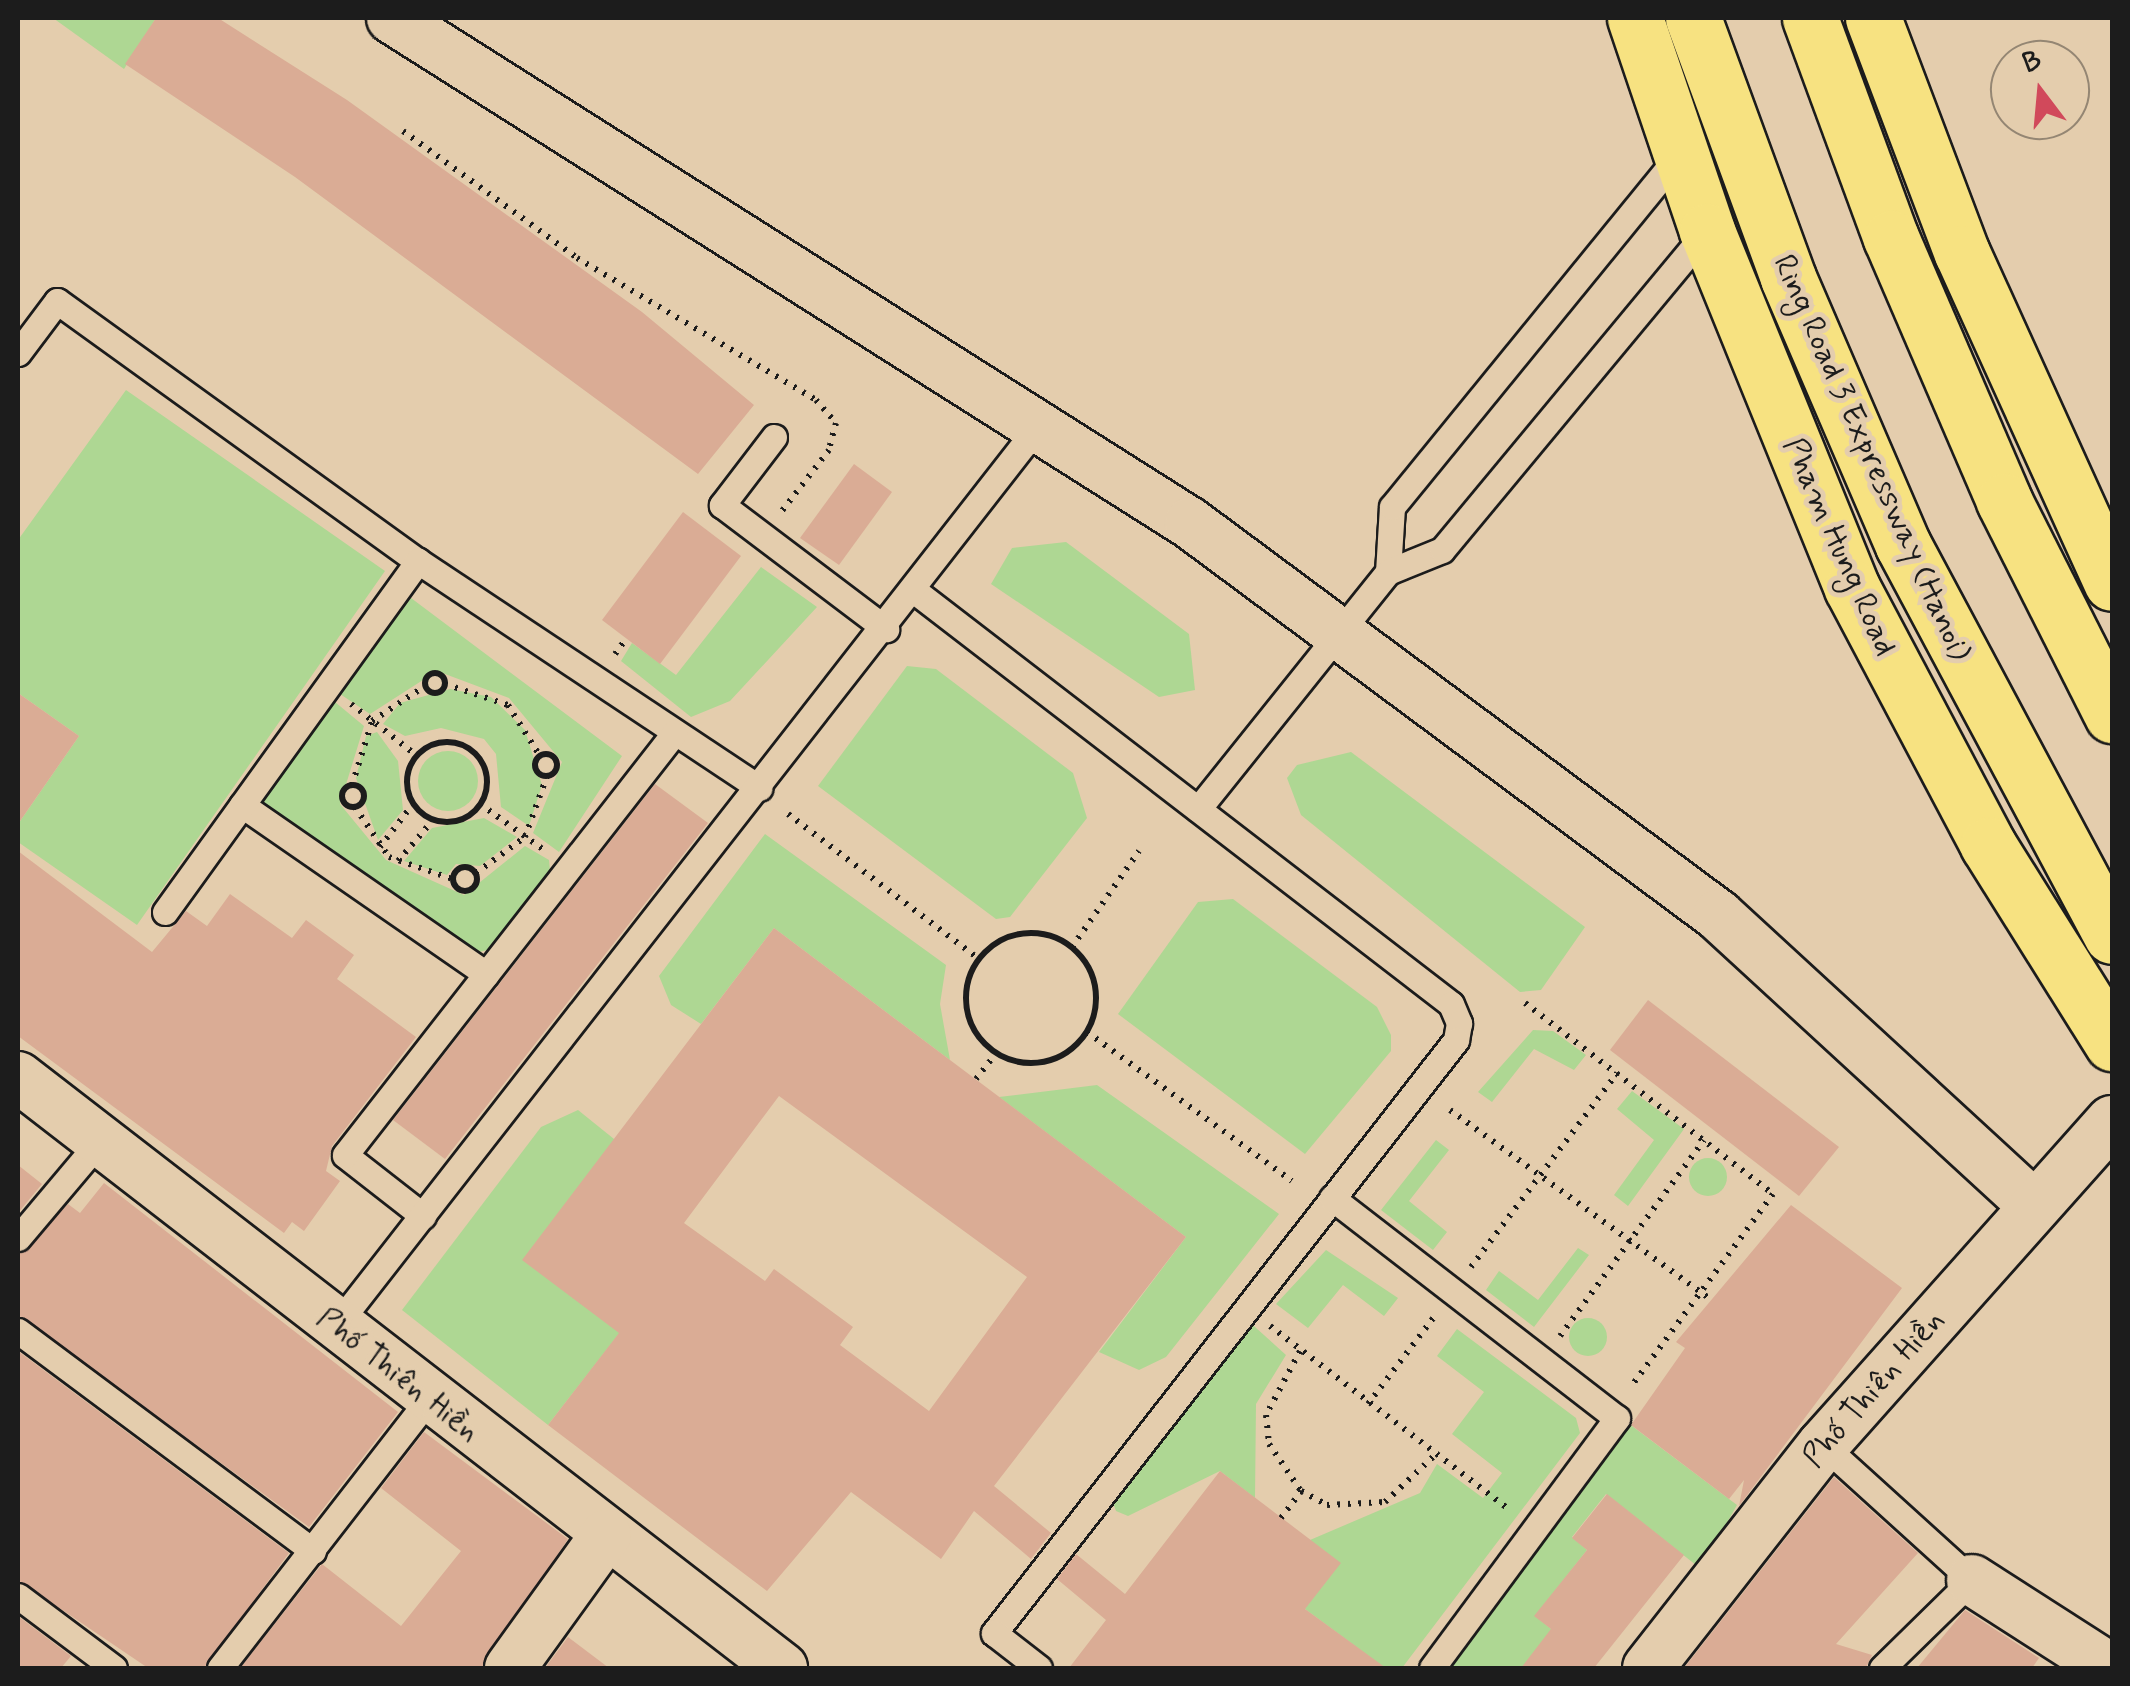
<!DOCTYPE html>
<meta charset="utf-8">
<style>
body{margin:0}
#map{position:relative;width:2130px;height:1686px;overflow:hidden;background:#e4cdad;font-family:Mynerve,sans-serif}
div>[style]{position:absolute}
.green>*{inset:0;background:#aed793}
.round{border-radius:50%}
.building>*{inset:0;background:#daac95}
.path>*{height:6px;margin-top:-3px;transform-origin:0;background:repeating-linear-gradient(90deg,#1c1c1c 0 2.5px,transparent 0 10.5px)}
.path>.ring{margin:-3px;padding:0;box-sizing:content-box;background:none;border:6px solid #1c1c1c;border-radius:50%}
.roads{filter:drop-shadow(2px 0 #1c1c1c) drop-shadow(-2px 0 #1c1c1c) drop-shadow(0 2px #1c1c1c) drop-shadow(0 -2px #1c1c1c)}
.service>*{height:25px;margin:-12.5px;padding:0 12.5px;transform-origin:12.5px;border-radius:12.5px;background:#e4cdad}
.minor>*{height:50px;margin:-25px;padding:0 25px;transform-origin:25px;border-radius:25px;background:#e4cdad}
.primary>*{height:55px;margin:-27.5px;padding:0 27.5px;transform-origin:27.5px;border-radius:27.5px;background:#f7e281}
.motorway>*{height:55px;margin:-27.5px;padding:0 27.5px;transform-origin:27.5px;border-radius:27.5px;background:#f7e281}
span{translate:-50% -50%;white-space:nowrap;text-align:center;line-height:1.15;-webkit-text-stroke:10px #e4cdad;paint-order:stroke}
.street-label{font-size:32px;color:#1c1c1c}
.frame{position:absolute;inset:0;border:20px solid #1c1c1c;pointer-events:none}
.north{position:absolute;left:1990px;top:40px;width:100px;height:100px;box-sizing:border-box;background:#e4cdad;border:2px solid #948673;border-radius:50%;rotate:344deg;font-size:28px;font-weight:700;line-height:40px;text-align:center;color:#1c1c1c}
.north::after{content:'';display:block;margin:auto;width:35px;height:45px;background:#d1495b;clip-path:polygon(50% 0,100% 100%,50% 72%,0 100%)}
</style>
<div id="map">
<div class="green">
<div style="clip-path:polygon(53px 18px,156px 18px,124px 69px)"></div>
<div style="clip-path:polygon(126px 390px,385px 571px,137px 925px,18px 842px,18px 824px,79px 736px,18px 693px,18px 540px)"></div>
<div style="clip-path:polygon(1066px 542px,1189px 634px,1195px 690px,1159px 697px,991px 584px,1012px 548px)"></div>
<div style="clip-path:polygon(761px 567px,817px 607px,730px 701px,691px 717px,621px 661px,632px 643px,676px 675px)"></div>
<div style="clip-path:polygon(407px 595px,622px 756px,559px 852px,533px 833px,562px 762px,509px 698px,437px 671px,370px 714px,334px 690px)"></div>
<div style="clip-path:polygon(907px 666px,936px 669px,1073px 773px,1087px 818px,1010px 917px,996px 919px,818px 786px)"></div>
<div style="clip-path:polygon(450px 689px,491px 697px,525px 730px,542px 785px,529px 826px,501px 807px,496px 754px,484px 739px,441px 728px,405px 736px,383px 724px,400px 703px)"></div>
<div style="clip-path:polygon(329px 697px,364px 726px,340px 804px,386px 860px,464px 895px,525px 846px,549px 860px,550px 871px,487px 950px,472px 954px,254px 801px)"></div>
<div style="clip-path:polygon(377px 732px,398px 761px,403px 810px,378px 840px,356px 778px,366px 736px)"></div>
<div class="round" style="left:418px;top:751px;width:60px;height:60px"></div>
<div style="clip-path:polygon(1351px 752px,1585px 927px,1541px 990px,1520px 992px,1301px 815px,1287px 778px,1297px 765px)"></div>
<div style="clip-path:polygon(484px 818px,517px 837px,480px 866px,456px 864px,447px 875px,404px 861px,432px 828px)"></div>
<div style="clip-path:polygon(765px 834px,946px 965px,940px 1004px,950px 1060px,774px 928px,701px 1024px,671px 1005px,659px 976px)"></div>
<div style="clip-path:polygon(1233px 899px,1377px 1007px,1391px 1035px,1391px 1051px,1305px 1154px,1118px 1014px,1198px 902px)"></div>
<div style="clip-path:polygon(1533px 1030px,1553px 1031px,1586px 1055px,1574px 1070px,1534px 1049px,1492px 1102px,1478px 1092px)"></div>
<div style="clip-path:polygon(1097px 1085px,1279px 1214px,1166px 1357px,1139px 1370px,1099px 1352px,1186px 1237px,999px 1097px)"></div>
<div style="clip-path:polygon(1632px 1091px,1684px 1129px,1628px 1206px,1614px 1195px,1654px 1140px,1617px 1109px)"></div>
<div style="clip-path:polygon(578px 1110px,614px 1139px,646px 1299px,548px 1425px,402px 1310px,541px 1127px)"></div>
<div style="clip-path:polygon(1436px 1140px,1449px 1150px,1409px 1201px,1447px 1232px,1433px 1250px,1381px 1210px)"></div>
<div class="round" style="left:1689px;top:1158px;width:38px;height:38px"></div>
<div style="clip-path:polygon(1578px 1248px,1589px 1255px,1534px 1327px,1486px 1290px,1499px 1271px,1538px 1300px)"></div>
<div style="clip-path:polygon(1326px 1250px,1398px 1298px,1384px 1316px,1343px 1285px,1308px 1328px,1276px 1304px)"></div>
<div class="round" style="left:1569px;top:1318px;width:38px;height:38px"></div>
<div style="clip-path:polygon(1245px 1318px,1286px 1355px,1256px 1404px,1255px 1498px,1220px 1471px,1128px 1516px,1116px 1511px,1109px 1492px)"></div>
<div style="clip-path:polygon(1457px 1329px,1576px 1418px,1580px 1433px,1402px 1668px,1368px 1668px,1374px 1660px,1305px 1609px,1310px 1540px,1420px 1493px,1437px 1464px,1483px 1498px,1502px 1473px,1452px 1434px,1484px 1392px,1437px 1356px)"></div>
<div style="clip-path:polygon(1628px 1423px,1737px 1505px,1701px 1569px,1606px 1494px,1572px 1537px,1587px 1550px,1535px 1616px,1555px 1632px,1521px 1668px,1446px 1668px)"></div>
</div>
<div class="building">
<div style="clip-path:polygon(156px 18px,218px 18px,347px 100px,642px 312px,754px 405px,698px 474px,295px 177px,125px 64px)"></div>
<div style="clip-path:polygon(854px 464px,892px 492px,839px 565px,800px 538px)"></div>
<div style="clip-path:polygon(683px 512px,741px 556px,660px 664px,602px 620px)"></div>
<div style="clip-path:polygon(18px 693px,79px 736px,18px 824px)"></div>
<div style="clip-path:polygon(655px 784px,708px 823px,445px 1159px,393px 1120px)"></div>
<div style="clip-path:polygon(18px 851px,152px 952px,186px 911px,207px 926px,230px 894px,292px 938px,306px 920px,354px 955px,337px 979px,416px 1037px,332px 1146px,326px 1171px,340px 1181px,304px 1231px,292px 1222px,284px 1233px,18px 1036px)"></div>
<div style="clip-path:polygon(evenodd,774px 928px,1186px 1237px,994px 1486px,1051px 1533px,1031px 1559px,974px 1511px,941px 1559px,851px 1492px,767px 1591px,548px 1425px,619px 1333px,522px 1260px,774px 928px,779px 1096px,1027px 1277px,929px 1411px,840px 1345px,853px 1327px,774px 1269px,765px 1281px,684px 1223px,779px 1096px)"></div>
<div style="clip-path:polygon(1648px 1000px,1839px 1147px,1799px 1196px,1610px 1050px)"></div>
<div style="clip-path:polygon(18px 1165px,42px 1184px,18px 1213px)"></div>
<div style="clip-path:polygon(104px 1183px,398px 1412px,309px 1527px,18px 1315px,18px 1254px,68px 1204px,80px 1213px)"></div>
<div style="clip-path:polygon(1791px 1205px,1902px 1288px,1739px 1506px,1744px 1480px,1729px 1499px,1631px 1425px,1685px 1348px,1676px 1342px)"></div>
<div style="clip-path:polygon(18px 1351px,289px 1553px,204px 1668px,148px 1668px,18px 1580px)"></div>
<div style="clip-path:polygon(424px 1432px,568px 1539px,482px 1668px,240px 1668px,322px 1564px,401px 1626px,461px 1551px,381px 1488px)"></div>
<div style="clip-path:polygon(1220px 1471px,1341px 1563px,1305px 1609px,1386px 1668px,1069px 1668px,1106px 1620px,1057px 1579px,1076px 1554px,1125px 1594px)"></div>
<div style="clip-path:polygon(1834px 1477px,1918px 1553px,1836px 1644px,1872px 1655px,1866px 1668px,1684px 1668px)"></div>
<div style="clip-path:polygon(1607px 1494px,1684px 1555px,1594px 1668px,1521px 1668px,1551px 1629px,1534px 1616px,1587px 1550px,1572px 1538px)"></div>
<div style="clip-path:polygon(1965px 1610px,2039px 1658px,2032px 1668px,1917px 1668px)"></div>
<div style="clip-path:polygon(18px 1616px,71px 1656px,61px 1668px,18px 1668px)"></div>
<div style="clip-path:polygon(568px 1637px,609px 1668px,545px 1668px)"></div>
</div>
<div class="path">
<div style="left:403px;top:131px;width:215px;rotate:36.1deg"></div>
<div style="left:577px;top:258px;width:278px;rotate:30.7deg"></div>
<div style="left:816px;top:400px;width:30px;rotate:49deg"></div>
<div style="left:836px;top:423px;width:28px;rotate:105deg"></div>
<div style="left:829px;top:450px;width:78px;rotate:127.7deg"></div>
<div style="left:615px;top:654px;width:19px;rotate:-54deg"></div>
<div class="ring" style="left:425px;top:673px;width:14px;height:14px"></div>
<div style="left:445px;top:684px;width:66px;rotate:18.4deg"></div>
<div style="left:508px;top:705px;width:60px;rotate:57.9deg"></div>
<div style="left:351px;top:704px;width:84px;rotate:38.2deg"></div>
<div class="ring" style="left:407px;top:742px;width:74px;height:74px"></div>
<div class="ring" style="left:535px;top:754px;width:16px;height:16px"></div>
<div style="left:352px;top:785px;width:67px;rotate:-72.6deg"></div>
<div style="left:372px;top:721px;width:64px;rotate:-33.4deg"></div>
<div class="ring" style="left:342px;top:785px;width:16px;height:16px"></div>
<div style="left:480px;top:804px;width:79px;rotate:35.7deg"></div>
<div style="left:355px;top:807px;width:60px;rotate:55.8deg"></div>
<div style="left:389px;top:857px;width:67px;rotate:19.2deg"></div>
<div style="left:788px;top:814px;width:240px;rotate:37.2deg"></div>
<div style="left:380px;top:847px;width:54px;rotate:-52.5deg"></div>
<div style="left:398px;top:861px;width:54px;rotate:-49.5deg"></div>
<div class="ring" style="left:453px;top:867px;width:18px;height:18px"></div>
<div style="left:476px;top:873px;width:61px;rotate:-36.3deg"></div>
<div style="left:525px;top:837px;width:65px;rotate:-70.2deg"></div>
<div class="ring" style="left:966px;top:933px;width:124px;height:124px"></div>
<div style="left:1072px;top:947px;width:117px;rotate:-55.1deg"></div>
<div style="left:1525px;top:1003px;width:313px;rotate:37.6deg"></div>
<div style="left:1773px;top:1194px;width:241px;rotate:126.4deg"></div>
<div style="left:1087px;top:1032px;width:253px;rotate:36deg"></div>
<div style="left:976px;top:1079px;width:33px;rotate:-52deg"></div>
<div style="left:1450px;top:1110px;width:320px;rotate:36deg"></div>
<div style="left:1471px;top:1267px;width:243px;rotate:-53deg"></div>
<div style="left:1270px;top:1326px;width:302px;rotate:37.5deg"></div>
<div style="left:1560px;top:1336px;width:243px;rotate:-53.7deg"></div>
<div style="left:1300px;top:1351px;width:72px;rotate:118deg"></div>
<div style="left:1266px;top:1415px;width:29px;rotate:84deg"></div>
<div style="left:1269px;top:1444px;width:57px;rotate:55.8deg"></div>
<div style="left:1301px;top:1491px;width:30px;rotate:28deg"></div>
<div style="left:1327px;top:1505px;width:58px;rotate:-3deg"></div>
<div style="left:1385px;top:1502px;width:69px;rotate:-43.2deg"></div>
<div style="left:1368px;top:1404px;width:109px;rotate:-52.8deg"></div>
<div style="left:1281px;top:1518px;width:34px;rotate:-53deg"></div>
</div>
<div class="roads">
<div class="service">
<div style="left:18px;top:353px;width:65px;rotate:-53.1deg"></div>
<div style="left:57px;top:301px;width:445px;rotate:35.8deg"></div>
<div style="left:418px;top:561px;width:410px;rotate:33.6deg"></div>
<div style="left:774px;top:437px;width:86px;rotate:127.4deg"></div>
<div style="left:722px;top:505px;width:206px;rotate:37.1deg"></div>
<div style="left:1388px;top:572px;width:65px;rotate:-86.5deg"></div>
<div style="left:1392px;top:507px;width:454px;rotate:-50.8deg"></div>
<div style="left:916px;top:592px;width:675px;rotate:37.6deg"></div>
<div style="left:1451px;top:1004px;width:21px;rotate:67deg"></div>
<div style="left:1459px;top:1023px;width:17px;rotate:100deg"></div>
<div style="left:1456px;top:1040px;width:752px;rotate:127.92deg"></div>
<div style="left:994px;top:1633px;width:57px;rotate:37.9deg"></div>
<div style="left:242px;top:805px;width:297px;rotate:34.7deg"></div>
<div style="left:1198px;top:809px;width:304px;rotate:-51.3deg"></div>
<div style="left:1388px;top:572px;width:58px;rotate:-22.2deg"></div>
<div style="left:1442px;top:550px;width:415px;rotate:-50.3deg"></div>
<div style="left:165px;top:912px;width:433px;rotate:-54.2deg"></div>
<div style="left:1332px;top:1198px;width:360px;rotate:37.7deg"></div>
<div style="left:1617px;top:1418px;width:311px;rotate:126.5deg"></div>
<div style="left:423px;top:1216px;width:99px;rotate:-142deg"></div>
<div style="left:345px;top:1155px;width:536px;rotate:-52.04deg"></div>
<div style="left:18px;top:1238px;width:124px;rotate:-49.9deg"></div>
<div style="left:335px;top:1327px;width:1144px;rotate:-52.03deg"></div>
<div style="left:18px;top:1331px;width:368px;rotate:36.7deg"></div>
<div style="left:1823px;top:1445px;width:201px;rotate:42.2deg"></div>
<div style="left:1972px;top:1580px;width:126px;rotate:135.6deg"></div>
<div style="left:18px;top:1596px;width:120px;rotate:36.9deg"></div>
<div style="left:220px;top:1668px;width:341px;rotate:-52.2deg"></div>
</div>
<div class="minor">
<div style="left:392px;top:18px;width:944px;rotate:32.33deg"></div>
<div style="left:1190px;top:523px;width:658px;rotate:36.59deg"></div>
<div style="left:1718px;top:915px;width:430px;rotate:42.6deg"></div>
<div style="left:18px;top:1077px;width:966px;rotate:37.72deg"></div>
<div style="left:1972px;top:1580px;width:163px;rotate:32.7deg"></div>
<div style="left:510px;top:1668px;width:164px;rotate:-54.2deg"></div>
<div style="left:1648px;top:1668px;width:283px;rotate:-51.9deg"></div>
<div style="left:1823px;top:1445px;width:434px;rotate:-48.3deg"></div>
</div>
<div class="primary">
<div style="left:1635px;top:18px;width:225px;rotate:71.3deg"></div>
<div style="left:1707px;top:231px;width:385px;rotate:67.9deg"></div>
<div style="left:1852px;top:588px;width:291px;rotate:62.1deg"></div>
<div style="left:1988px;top:845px;width:234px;rotate:57.9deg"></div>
<div style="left:1873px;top:18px;width:251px;rotate:69.3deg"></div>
<div style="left:1962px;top:253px;width:362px;rotate:65.6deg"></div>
</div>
<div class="motorway">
<div style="left:1693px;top:18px;width:277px;rotate:69.9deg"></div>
<div style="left:1788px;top:278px;width:291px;rotate:66.7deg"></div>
<div style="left:1903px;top:545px;width:443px;rotate:61.9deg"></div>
<div style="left:1810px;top:18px;width:234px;rotate:69.8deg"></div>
<div style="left:1891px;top:238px;width:286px;rotate:66.7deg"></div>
<div style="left:2004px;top:501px;width:240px;rotate:63.2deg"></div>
</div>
</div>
<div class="street-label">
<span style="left:1871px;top:458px;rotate:66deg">Ring Road 3 Expressway (Hanoi)</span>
<span style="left:1839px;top:547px;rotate:66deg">Pham Hung Road</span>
<span style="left:398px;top:1375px;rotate:38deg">Phố Thiên Hiền</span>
<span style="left:1874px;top:1389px;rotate:-49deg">Phố Thiên Hiền</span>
</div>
<div class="frame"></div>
<div class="north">B</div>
</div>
